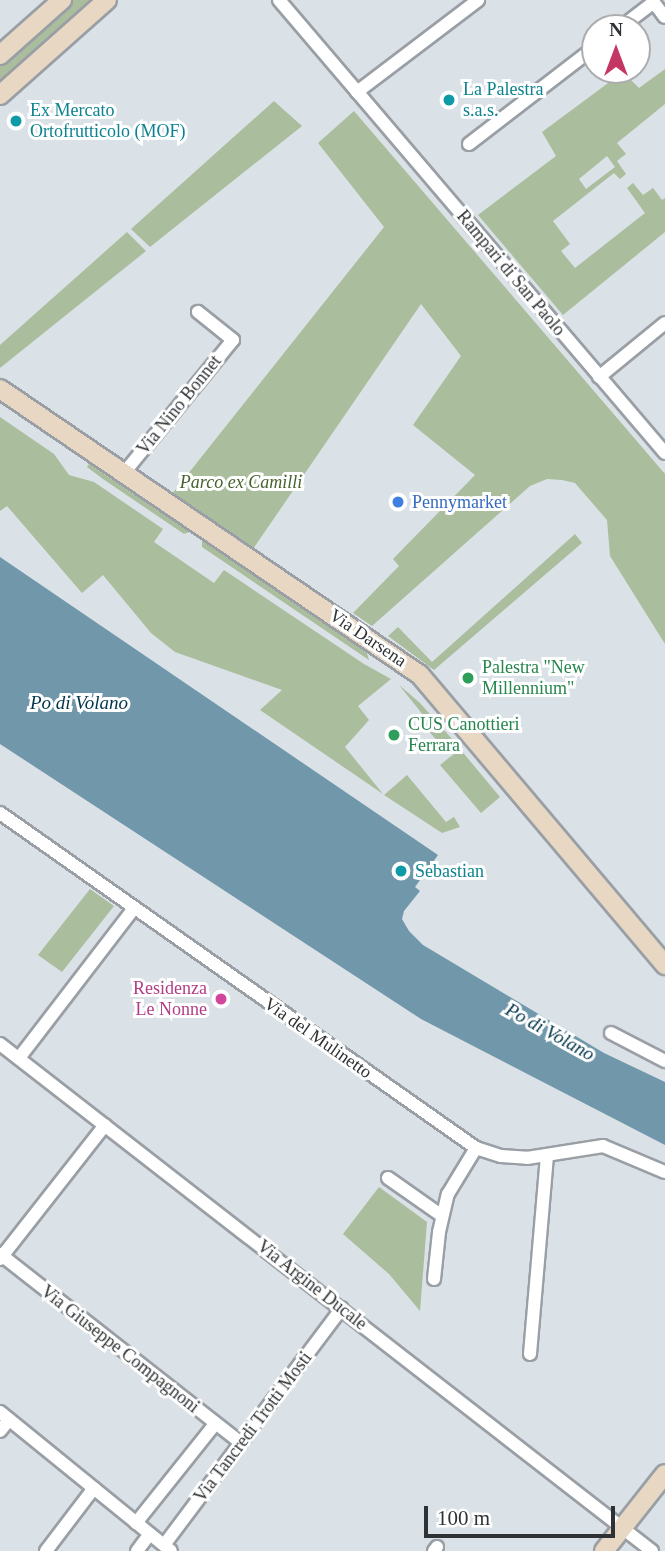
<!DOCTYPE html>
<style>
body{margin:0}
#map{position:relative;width:665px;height:1551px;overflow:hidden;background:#dae1e7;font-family:Georgia,serif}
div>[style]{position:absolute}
.green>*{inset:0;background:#aabd9c}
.water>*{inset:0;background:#7197ab}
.roads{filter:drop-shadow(2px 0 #999fa5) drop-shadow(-2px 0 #999fa5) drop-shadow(0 2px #999fa5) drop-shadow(0 -2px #999fa5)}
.street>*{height:12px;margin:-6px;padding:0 6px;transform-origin:6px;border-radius:6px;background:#fff}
.secondary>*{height:18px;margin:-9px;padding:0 9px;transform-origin:9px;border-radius:9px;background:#e8d8c3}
.dots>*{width:19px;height:19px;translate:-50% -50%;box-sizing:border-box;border:4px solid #fff;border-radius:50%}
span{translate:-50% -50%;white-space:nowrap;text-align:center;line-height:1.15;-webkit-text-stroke:6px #fff;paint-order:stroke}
.culture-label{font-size:18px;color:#0d838f}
.left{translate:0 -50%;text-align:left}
.street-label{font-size:18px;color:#2f3234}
.park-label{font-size:18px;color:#46612e;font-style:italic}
.shop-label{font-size:18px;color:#366cbe}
.leisure-label{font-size:18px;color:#27864d}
.hotel-label{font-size:18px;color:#b23c85}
.right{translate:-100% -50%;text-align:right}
.water-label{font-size:19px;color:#00354b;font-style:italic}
.north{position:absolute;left:581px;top:14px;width:70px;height:70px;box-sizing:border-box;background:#fff;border:2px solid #acadae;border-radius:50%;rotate:0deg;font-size:19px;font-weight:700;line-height:28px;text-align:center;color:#2f3234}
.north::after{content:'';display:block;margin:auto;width:24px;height:32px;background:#c43765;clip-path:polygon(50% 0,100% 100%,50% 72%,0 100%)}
.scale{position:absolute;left:424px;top:1506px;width:191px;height:32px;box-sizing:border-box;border:4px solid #2f3234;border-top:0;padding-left:9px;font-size:21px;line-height:24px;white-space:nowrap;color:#2f3234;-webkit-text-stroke:5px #fff;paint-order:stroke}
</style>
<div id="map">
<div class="green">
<div style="clip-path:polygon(73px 0,101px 0,0 91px,0 65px)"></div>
<div style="clip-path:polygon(evenodd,665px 69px,665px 104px,617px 143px,626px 154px,617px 161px,626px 174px,620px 179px,614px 173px,553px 221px,570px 244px,561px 251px,575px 268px,645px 213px,627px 188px,633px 183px,643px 195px,653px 188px,662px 200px,665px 198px,665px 232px,563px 315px,478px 215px,556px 156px,542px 132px,623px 72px,639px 88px,665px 69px,607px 156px,615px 167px,586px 189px,579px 179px,607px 156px)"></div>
<div style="clip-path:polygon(274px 101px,302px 126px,150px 247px,131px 229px)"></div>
<div style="clip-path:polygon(354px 111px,665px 474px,665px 644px,610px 556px,607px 520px,575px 483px,562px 480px,547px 479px,530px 486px,372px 626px,353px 613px,399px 566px,393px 559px,475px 475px,413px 425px,461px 356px,421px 304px,253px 549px,172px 494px,384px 227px,318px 143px)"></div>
<div style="clip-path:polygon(127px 232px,146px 251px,0 368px,0 345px)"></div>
<div style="clip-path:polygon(0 417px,54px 454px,69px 475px,94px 482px,163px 529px,154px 542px,214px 583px,224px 570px,364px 664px,391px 679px,358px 706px,369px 720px,345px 747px,383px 794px,260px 710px,282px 690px,175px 652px,151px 633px,103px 575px,82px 593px,7px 506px,0 511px)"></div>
<div style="clip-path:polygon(89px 464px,169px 518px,172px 515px,195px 530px,184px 534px,103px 479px,87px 467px)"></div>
<div style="clip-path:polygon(575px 534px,582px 543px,434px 670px,388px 636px,398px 627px,432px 662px)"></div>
<div style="clip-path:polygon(202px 536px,233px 556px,231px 560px,367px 653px,369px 660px,202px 547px)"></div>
<div style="clip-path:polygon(399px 685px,420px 703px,452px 739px,442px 747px,424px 725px,428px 721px)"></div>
<div style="clip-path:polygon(460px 749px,500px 797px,481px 813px,440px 765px)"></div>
<div style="clip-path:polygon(407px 775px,446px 822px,454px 817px,460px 827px,442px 833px,384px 795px)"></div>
<div style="clip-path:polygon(90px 889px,114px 906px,62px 972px,38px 955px)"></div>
<div style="clip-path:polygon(379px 1187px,427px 1222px,420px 1311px,389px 1274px,343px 1234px)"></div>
</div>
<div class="water">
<div style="clip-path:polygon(0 557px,438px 855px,415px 887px,420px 891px,404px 911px,402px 919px,409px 931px,423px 945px,604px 1053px,665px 1082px,665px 1145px,421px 1019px,0 744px)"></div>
</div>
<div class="roads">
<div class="street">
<div style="left:279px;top:0;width:595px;rotate:49.57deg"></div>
<div style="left:652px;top:0;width:21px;rotate:53deg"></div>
<div style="left:620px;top:28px;width:43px;rotate:-37.4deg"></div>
<div style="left:357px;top:92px;width:152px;rotate:-37.2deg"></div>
<div style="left:469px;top:144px;width:159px;rotate:-37.6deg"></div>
<div style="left:599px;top:377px;width:85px;rotate:-39.3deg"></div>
<div style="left:124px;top:473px;width:172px;rotate:-50.7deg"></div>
<div style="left:233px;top:340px;width:45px;rotate:-141.3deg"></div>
<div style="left:0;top:813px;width:582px;rotate:35.14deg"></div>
<div style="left:476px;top:1148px;width:26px;rotate:18deg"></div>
<div style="left:501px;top:1156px;width:26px;rotate:4deg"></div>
<div style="left:527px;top:1158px;width:77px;rotate:-9deg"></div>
<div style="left:603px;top:1146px;width:67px;rotate:22.8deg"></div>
<div style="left:611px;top:1033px;width:61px;rotate:27.4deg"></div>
<div style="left:0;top:1044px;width:826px;rotate:37.87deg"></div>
<div style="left:19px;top:1058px;width:189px;rotate:-52.5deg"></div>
<div style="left:388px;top:1178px;width:66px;rotate:35.1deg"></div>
<div style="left:0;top:1254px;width:306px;rotate:38.1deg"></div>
<div style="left:0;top:1259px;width:170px;rotate:-51.9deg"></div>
<div style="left:434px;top:1279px;width:47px;rotate:-83.9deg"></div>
<div style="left:439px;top:1232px;width:39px;rotate:-77deg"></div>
<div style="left:448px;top:1194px;width:54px;rotate:-58.7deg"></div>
<div style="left:530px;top:1354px;width:199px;rotate:-85.1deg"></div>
<div style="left:0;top:1412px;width:220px;rotate:39.1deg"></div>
<div style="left:0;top:1431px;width:14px;rotate:-51deg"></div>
<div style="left:136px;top:1523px;width:127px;rotate:-51.4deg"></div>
<div style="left:164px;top:1545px;width:296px;rotate:-53.1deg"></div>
<div style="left:46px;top:1551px;width:79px;rotate:-52.7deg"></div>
<div style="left:137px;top:1551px;width:21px;rotate:-53deg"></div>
<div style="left:434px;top:1551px;width:5px;rotate:-53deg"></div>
</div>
<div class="secondary">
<div style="left:0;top:55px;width:83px;rotate:-41.6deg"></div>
<div style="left:0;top:95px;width:143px;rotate:-41.6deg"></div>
<div style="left:0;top:389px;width:508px;rotate:34.25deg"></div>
<div style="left:420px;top:675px;width:380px;rotate:49.8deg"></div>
<div style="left:604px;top:1551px;width:98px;rotate:-51.6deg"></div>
</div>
</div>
<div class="dots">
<div style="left:449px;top:100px;background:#0f9aa8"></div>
<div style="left:16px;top:121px;background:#0f9aa8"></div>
<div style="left:398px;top:502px;background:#3f7fe0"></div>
<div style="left:468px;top:678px;background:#2e9e5b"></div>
<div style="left:394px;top:735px;background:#2e9e5b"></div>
<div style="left:401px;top:871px;background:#0f9aa8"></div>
<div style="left:221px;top:999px;background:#d1479c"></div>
</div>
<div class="culture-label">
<span class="left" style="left:463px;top:100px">La Palestra<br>s.a.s.</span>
<span class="left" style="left:30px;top:121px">Ex Mercato<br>Ortofrutticolo (MOF)</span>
<span class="left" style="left:415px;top:871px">Sebastian</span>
</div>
<div class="street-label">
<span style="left:511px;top:273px;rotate:50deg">Rampari di San Paolo</span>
<span style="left:179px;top:405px;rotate:-51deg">Via Nino Bonnet</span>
<span style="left:368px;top:638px;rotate:34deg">Via Darsena</span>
<span style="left:318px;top:1038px;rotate:35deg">Via del Mulinetto</span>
<span style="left:312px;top:1285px;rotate:38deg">Via Argine Ducale</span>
<span style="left:120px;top:1349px;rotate:38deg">Via Giuseppe Compagnoni</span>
<span style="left:253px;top:1427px;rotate:-53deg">Via Tancredi Trotti Mosti</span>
</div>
<div class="park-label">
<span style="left:241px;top:482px">Parco ex Camilli</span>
</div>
<div class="shop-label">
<span class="left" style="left:412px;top:502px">Pennymarket</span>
</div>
<div class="leisure-label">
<span class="left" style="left:482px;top:678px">Palestra "New<br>Millennium"</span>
<span class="left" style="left:408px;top:735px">CUS Canottieri<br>Ferrara</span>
</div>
<div class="hotel-label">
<span class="right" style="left:207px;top:999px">Residenza<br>Le Nonne</span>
</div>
<div class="water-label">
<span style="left:79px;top:703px">Po di Volano</span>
<span style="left:550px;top:1032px;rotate:29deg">Po di Volano</span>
</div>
<div class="north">N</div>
<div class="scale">100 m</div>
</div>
